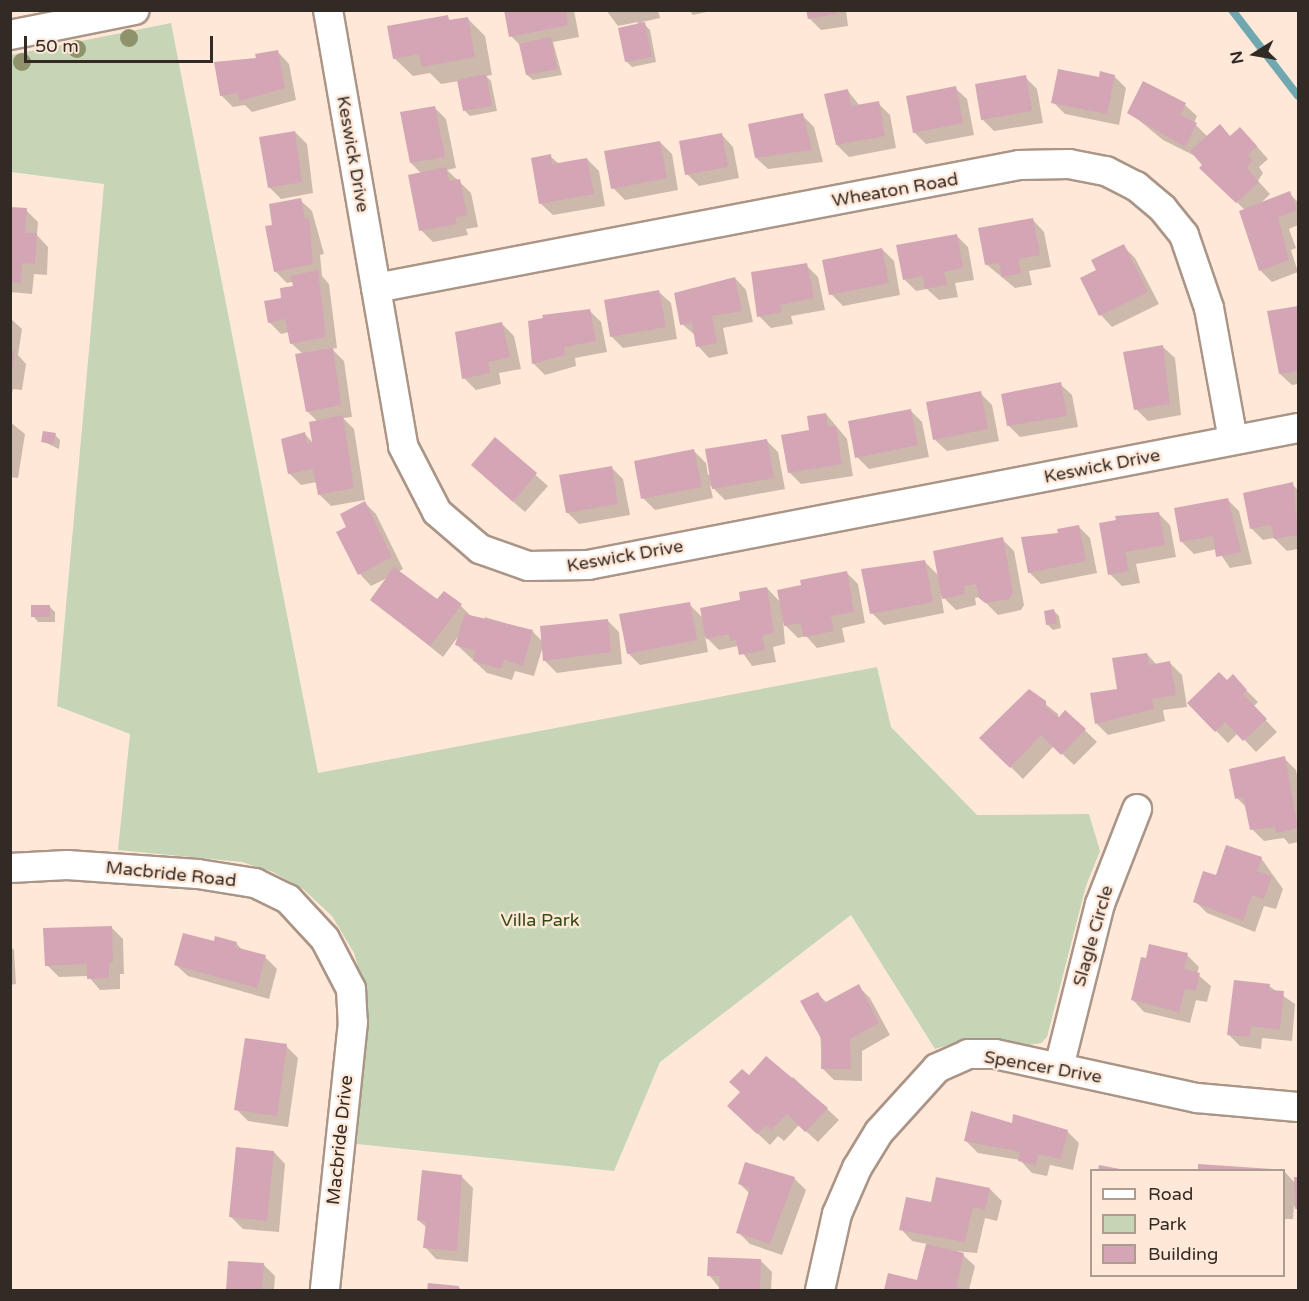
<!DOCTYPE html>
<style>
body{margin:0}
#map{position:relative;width:1309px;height:1301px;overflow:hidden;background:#ffe8d8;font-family:"Varela Round",sans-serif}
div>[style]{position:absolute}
.green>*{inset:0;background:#c5d5b6}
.shadow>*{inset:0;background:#0003}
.stream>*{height:8px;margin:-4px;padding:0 4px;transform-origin:4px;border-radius:4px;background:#70a7b1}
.building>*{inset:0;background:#d4a5b5}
.roads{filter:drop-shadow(2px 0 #aa9587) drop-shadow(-2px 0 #aa9587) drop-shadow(0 2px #aa9587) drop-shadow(0 -2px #aa9587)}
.minor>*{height:28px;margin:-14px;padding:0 14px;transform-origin:14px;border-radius:14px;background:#fff}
.trees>*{width:18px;height:18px;margin:-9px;border-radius:50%;background:#8f926a}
span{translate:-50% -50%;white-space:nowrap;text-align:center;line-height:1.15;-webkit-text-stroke:5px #ffe8d8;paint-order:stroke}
.street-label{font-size:18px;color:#322a24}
.park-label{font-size:18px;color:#334b10}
.frame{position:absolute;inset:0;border:12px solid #322a24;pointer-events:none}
.legend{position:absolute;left:1090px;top:1169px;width:195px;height:108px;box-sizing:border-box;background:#ffe8d8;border:2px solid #ad9c90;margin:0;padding:8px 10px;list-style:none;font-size:18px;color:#322a24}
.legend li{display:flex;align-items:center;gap:12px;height:30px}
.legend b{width:30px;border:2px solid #ad9c90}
.north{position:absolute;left:1225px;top:24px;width:60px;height:60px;-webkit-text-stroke:4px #ffe8d8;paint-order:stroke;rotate:259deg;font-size:16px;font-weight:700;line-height:24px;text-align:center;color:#322a24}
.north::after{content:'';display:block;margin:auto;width:21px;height:27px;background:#322a24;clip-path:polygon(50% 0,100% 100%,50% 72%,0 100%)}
.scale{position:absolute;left:24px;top:36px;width:189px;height:27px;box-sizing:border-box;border:3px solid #322a24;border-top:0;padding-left:8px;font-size:18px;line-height:21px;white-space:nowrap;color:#322a24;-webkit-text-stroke:4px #ffe8d8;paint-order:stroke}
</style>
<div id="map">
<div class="green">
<div style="clip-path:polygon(171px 23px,318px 773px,877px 667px,891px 727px,977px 815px,1089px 814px,1100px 851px,1086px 886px,1047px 1037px,1041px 1043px,1029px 1045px,972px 1038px,935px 1049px,851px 915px,660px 1062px,614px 1171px,357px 1144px,367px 997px,354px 953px,332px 916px,303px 889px,273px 872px,242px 862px,118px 850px,130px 734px,57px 706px,104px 184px,11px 172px,11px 55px)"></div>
</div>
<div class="shadow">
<div style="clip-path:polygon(506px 10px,574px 10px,579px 37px,553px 42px,562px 75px,533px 80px,527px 75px,521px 46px,511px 36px)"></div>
<div style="clip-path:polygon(606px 10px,658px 10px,660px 18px,642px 22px,650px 30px,656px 62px,632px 67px,626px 61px,638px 22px,618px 26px)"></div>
<div style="clip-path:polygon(689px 10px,715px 10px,693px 15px)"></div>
<div style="clip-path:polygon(808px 10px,846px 10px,848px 26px,821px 30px,809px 18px)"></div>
<div style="clip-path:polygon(447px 17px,451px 21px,467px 18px,485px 36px,492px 75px,486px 76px,491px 81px,497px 111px,470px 116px,465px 111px,459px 81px,441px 84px,430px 73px,413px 76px,394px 58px)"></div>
<div style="clip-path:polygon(278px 52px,289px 64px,296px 100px,252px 112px,245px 105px,233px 107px,221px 95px,258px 59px)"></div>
<div style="clip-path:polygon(1114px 76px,1126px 88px,1119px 125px,1065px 114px,1053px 102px)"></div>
<div style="clip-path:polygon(1025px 77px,1037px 89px,1043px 123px,994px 131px,982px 119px)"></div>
<div style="clip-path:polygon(1144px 83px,1185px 105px,1197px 116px,1194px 123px,1208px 137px,1252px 141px,1268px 159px,1259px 167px,1263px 173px,1258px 181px,1270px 194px,1259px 205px,1289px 193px,1298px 202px,1298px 225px,1289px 229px,1296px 248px,1291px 250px,1298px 272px,1272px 282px,1260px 270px,1245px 210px,1201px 168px,1204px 165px,1197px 157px,1163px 140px,1129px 112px)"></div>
<div style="clip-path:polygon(955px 88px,967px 99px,974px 135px,926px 144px,914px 132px)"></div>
<div style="clip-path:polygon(848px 91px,860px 106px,878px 103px,890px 115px,896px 148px,849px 157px,837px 145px)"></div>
<div style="clip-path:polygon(434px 107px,446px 119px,456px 168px,447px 170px,471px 193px,478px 227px,466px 229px,468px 235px,433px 242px,421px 230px,422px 174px,411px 163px)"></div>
<div style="clip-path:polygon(802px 115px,814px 127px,823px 162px,768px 169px,756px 158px)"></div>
<div style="clip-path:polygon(295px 132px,307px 144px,313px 193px,281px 199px,269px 187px)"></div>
<div style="clip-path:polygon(722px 135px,733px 147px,739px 178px,699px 186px,687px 174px)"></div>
<div style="clip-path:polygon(660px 142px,672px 154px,678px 190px,625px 200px,613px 188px)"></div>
<div style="clip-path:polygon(550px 156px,559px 164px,587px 159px,599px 171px,605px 206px,553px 215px,541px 204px)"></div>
<div style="clip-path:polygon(300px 200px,312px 211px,324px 254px,320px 255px,322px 276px,329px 284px,337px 348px,332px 349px,344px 361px,352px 417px,343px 418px,354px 429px,365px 500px,331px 506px,319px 494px,317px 482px,301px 485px,289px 473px,305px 434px,314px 444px,318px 422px,307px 411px,303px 354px,291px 343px,289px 332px,281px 334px,269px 322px,294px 287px,293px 282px,287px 283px,275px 271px,274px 226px)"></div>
<div style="clip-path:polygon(10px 208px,26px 210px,38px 222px,37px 235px,48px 247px,47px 275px,34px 274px,32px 294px,10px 292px)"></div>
<div style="clip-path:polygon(1033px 220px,1044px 232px,1051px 267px,1029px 271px,1032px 285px,1015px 288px,986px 264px)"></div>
<div style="clip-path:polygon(956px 235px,968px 247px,974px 280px,955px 283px,958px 297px,939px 300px,927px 289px,916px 291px,904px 279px)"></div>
<div style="clip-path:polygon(1123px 246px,1135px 258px,1159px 304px,1112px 327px,1101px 315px,1082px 279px,1098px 271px)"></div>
<div style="clip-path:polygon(882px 249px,894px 261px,900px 295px,843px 306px,831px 294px)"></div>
<div style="clip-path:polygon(806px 265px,818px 277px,825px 310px,791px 316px,793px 324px,771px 328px,759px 316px)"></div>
<div style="clip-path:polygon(735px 278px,746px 290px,753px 322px,723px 328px,728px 354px,709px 358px,698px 346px,696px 336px,682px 324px)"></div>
<div style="clip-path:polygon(659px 292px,671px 303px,677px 339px,623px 348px,611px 336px)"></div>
<div style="clip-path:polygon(1298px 307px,1298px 384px,1292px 385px,1280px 374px)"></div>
<div style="clip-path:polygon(589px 310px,601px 322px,607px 352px,575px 358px,576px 366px,545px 375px,533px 363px)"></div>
<div style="clip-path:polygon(10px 318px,22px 329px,18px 355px,26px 364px,22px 390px,13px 389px,10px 403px)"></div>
<div style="clip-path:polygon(502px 324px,514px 336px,521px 369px,499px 373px,501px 384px,476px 390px,464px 378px)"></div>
<div style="clip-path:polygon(1163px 347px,1175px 358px,1181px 415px,1148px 421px,1136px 409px)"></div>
<div style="clip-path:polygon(1060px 384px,1072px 395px,1078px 427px,1020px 437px,1008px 425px)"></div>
<div style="clip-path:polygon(980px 393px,992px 405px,999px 441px,947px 451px,935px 440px)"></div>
<div style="clip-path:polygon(910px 410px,922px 422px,929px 457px,869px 469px,857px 457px)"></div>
<div style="clip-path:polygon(826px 414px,847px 439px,853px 476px,801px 484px,789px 472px)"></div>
<div style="clip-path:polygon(10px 422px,25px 434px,18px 478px,10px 477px)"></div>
<div style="clip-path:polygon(55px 435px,60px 440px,59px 449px,42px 441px)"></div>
<div style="clip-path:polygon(495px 439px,548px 486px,525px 512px,485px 477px)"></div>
<div style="clip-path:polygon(766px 440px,778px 452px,785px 489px,725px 500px,710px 485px,713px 498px,655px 510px,643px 498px,694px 451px,706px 463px,708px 475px)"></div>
<div style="clip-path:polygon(611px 467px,623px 479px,630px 515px,579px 524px,567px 512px)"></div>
<div style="clip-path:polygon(1292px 484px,1298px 490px,1298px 549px,1287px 551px,1274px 538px,1263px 540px,1251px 528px)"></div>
<div style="clip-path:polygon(1227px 499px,1239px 511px,1252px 564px,1230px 568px,1217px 549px,1194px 554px,1182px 542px,1175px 509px)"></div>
<div style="clip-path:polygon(364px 502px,376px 514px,403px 569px,398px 572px,437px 601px,461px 606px,473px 618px,484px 621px,485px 617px,532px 631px,543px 642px,607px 620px,619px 632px,622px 664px,557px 673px,545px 661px,543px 646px,534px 676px,515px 671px,512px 680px,487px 673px,457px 645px,460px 634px,443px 657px,372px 600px,389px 577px,371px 586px,360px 574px,348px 528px)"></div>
<div style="clip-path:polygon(1158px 513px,1170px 525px,1176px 557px,1136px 564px,1140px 583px,1122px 586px,1110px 574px,1118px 521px)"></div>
<div style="clip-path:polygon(1078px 526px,1090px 538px,1097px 573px,1041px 584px,1029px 572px,1059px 534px)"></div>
<div style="clip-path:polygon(1002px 539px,1014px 551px,1024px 605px,1021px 610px,998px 615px,980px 597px,975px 598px,976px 605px,956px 610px,941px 595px,944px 613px,884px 625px,872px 613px,925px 562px,940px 577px)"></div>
<div style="clip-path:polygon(846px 572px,858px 584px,865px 623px,842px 628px,845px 642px,817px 648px,806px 636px,798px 638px,786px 626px,782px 608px,785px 644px,773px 647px,776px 662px,752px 666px,738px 646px,719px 650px,705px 636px,708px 652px,640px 665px,628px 653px,689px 604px,703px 618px,767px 588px,781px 603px,803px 586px)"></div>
<div style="clip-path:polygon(49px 606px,55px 612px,55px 622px,38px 622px,33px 616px)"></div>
<div style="clip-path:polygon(1054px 611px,1059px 616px,1061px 628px,1053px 630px,1047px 624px)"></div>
<div style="clip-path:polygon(1147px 654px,1157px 665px,1170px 663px,1182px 675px,1187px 707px,1163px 710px,1165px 721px,1108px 735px,1096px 723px)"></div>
<div style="clip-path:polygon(1233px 677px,1258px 702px,1253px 707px,1277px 732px,1256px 752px,1238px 733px,1228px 743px,1189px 703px)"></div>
<div style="clip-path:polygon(1029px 691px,1058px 714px,1058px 721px,1066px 712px,1097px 742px,1074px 765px,1054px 746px,1023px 779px,981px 738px)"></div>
<div style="clip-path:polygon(1284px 758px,1296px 770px,1298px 781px,1298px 842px,1289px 844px,1284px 838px,1264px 841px,1252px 829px,1247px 808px,1237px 798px)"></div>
<div style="clip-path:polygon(1261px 858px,1283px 889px,1276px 909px,1264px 906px,1255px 932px,1207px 913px,1195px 901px,1217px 877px)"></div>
<div style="clip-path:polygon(111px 927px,123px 939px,124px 974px,120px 974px,120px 989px,100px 990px,88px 976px,59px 977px,47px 965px)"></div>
<div style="clip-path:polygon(215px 943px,236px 943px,243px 951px,265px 957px,277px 969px,269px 999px,188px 976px,176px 965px)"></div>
<div style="clip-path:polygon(10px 946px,14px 950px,16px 984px,10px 985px)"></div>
<div style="clip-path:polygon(1187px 955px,1199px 967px,1197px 974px,1211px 986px,1207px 1002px,1196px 1000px,1190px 1023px,1144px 1012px,1133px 1000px)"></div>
<div style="clip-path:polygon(858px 986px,870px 998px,890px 1035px,862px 1051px,862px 1081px,834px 1080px,822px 1068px,818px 994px,827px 1003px)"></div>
<div style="clip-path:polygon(1269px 986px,1295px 1004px,1292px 1041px,1262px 1038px,1261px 1049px,1240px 1046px,1228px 1034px)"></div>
<div style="clip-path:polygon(286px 1046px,298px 1058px,288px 1127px,248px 1121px,236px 1109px)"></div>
<div style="clip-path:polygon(749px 1077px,790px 1081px,793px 1077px,839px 1120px,818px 1142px,799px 1125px,784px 1141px,778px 1136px,770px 1145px,741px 1118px,742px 1093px)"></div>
<div style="clip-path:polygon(1013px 1125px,1067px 1131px,1079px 1143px,1073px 1170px,1050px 1165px,1047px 1176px,1032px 1173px,1020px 1160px,978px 1153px,966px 1141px)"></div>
<div style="clip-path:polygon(274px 1152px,285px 1164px,279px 1232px,243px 1229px,231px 1217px)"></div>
<div style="clip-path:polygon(1199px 1165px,1276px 1170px,1199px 1170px)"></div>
<div style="clip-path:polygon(1284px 1171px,1296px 1184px,1298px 1179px,1298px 1210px,1294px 1206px,1293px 1219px,1284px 1219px)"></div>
<div style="clip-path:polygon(461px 1176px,473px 1188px,468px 1262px,436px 1259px,425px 1247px,427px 1228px,418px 1220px)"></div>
<div style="clip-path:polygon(794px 1178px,806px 1190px,782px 1255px,750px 1244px,738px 1232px,750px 1194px,740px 1184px)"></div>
<div style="clip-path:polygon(990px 1189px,1002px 1201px,997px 1221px,985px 1218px,977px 1253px,943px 1250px,963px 1255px,975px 1266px,969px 1290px,886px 1290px,889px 1275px,918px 1282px,927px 1244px,912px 1241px,901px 1229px,932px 1204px)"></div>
<div style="clip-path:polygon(760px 1260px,772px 1272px,771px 1290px,721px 1290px,709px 1275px)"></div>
<div style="clip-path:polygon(230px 1262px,263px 1264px,275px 1276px,274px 1290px,228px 1290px)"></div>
<div style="clip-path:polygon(430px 1285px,458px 1287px,462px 1290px,429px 1290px)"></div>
</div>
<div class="stream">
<div style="left:1232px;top:10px;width:108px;rotate:52.5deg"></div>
</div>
<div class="building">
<div style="clip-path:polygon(504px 10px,566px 10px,568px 25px,509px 37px)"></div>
<div style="clip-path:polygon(806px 10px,837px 10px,837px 14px,808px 19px)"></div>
<div style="clip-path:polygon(448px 15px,449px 20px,468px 17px,475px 57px,422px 67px,419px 54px,393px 59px,387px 26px)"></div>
<div style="clip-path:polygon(645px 22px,652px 57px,625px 62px,618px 28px)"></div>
<div style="clip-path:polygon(551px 37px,557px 69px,526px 75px,519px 44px)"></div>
<div style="clip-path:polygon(278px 50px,285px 88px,239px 101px,238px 93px,220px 96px,214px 62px,256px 58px,255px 54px)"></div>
<div style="clip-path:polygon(1058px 69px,1099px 77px,1100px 71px,1115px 75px,1107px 114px,1051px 103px)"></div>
<div style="clip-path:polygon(486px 74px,492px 106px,463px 111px,457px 80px)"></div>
<div style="clip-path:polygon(1026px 75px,1032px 111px,981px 120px,975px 84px)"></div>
<div style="clip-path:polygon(1143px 81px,1186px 103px,1180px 115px,1197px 123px,1185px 147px,1127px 113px)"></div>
<div style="clip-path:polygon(956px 86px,963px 123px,913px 133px,906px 96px)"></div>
<div style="clip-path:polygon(848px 89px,851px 106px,879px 101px,885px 136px,836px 145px,824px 94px)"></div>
<div style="clip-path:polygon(435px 106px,445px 157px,410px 163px,400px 112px)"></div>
<div style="clip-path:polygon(803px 113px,812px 150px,755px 158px,748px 124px)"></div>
<div style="clip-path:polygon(1220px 124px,1230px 136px,1240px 127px,1257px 146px,1248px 155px,1252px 160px,1247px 168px,1259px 182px,1236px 203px,1199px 168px,1202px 165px,1190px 151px)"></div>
<div style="clip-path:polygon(295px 131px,302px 182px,268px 188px,259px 137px)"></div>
<div style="clip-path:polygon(722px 133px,728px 167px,685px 175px,679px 141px)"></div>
<div style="clip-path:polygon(660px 141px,667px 178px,611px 189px,604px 151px)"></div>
<div style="clip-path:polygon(551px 154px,552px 164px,587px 158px,594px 194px,539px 204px,531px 158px)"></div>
<div style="clip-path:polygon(446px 167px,449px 181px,460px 179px,467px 215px,455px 218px,457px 224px,419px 231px,408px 175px)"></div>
<div style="clip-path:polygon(1290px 191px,1297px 210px,1278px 217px,1289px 260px,1259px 271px,1239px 211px)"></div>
<div style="clip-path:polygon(301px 198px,305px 219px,309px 218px,313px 264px,274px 272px,265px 226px,272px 225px,269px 204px)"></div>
<div style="clip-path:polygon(10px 207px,27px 208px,25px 233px,37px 233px,35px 264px,22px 263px,21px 283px,10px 282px)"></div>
<div style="clip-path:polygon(1033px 218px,1040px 255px,1018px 259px,1021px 273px,1002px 277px,999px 263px,985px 265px,978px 228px)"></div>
<div style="clip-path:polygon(957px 234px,963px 268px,944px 272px,947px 285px,925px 289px,923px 276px,903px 280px,896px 245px)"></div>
<div style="clip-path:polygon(1124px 244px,1148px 292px,1099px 316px,1080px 278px,1096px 270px,1091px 260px)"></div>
<div style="clip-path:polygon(882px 248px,889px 283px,829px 295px,822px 260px)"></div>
<div style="clip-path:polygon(807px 263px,814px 298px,780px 305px,782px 312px,757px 317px,751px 272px)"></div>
<div style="clip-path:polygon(318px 270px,326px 337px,290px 344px,285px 319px,268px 323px,264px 301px,281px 298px,280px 288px,293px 286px,291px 276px)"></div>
<div style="clip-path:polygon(735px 277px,742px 311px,712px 316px,717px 343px,696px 347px,692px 323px,680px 325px,674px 293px)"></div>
<div style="clip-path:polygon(659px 290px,666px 327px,610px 337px,604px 300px)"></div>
<div style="clip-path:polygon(1298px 306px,1298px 371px,1279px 374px,1267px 311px)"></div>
<div style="clip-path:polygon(590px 309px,596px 341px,564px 347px,565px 355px,532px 364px,528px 321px,543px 318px,542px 315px)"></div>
<div style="clip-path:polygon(502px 322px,510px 357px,488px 362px,490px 373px,462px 379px,455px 332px)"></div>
<div style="clip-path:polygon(1163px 345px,1170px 404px,1134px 410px,1123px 352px)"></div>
<div style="clip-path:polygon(333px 348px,341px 405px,306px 412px,295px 354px)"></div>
<div style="clip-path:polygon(10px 350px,15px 351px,12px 370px,10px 370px)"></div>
<div style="clip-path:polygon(1061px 382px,1067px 416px,1007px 426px,1001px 394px)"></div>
<div style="clip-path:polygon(981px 391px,988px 429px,933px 440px,926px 402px)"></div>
<div style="clip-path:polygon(911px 409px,918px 445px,855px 458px,848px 421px)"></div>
<div style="clip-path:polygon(826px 413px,828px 427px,836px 426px,842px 464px,788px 473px,781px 435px,809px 430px,807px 416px)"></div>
<div style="clip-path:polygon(343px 415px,354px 488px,318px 495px,313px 469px,288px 474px,281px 439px,305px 432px,307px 443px,312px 442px,309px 422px)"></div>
<div style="clip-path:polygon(43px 431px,56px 433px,53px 444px,41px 442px)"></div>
<div style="clip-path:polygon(495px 437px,537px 473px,513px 502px,471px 465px)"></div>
<div style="clip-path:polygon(767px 439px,774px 478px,712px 489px,705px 449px)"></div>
<div style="clip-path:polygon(694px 449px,702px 487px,641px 499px,634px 461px)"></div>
<div style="clip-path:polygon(612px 466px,618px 504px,566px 513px,559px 475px)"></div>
<div style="clip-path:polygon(1293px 482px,1298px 535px,1274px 539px,1271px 525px,1250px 529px,1243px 493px)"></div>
<div style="clip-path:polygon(1228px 498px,1241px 552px,1216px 557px,1213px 536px,1180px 542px,1174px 508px)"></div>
<div style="clip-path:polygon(365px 501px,392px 557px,358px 575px,336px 532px,346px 527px,340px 514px)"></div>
<div style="clip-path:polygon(1159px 512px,1165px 545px,1125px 552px,1129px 571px,1108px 575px,1099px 523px,1116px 520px,1115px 516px)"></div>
<div style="clip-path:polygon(1079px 525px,1086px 561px,1028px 573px,1021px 537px,1058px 533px,1057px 529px)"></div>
<div style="clip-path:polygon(1003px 537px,1013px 592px,1009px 599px,985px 603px,979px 598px,976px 584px,964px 586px,965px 594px,942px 599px,933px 551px)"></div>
<div style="clip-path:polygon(925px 560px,933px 602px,870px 614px,861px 569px)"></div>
<div style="clip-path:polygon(394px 567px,437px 599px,444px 591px,462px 604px,430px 646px,370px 600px)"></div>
<div style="clip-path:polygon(847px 571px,854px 612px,831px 616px,834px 631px,804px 637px,801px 623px,784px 626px,777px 590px,801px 585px,800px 580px)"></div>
<div style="clip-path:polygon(767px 587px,774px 633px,762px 635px,765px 650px,739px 655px,736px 640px,730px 641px,729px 634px,706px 639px,700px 608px,740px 600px,739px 592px)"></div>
<div style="clip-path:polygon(690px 602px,697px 640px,627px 654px,619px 614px)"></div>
<div style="clip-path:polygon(31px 605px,50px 605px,50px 617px,31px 617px)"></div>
<div style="clip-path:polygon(1054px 609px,1057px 623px,1046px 625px,1044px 611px)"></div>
<div style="clip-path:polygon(465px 614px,533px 630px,523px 666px,504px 660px,501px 669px,473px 661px,476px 651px,455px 645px)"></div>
<div style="clip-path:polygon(608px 619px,611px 652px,543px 661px,540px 626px)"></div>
<div style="clip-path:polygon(1147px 653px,1149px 665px,1170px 661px,1176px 695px,1152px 699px,1154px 709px,1095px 724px,1090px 693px,1117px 689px,1112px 658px)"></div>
<div style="clip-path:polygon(1219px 672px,1227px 680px,1233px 674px,1247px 690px,1243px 694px,1267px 719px,1243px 741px,1225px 722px,1215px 732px,1187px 703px)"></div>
<div style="clip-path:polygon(1029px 689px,1046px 701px,1046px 707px,1054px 714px,1059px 717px,1065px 710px,1086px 729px,1061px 755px,1041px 735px,1010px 768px,979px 738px)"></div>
<div style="clip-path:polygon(1285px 756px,1298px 828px,1276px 833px,1275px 827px,1250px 830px,1243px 797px,1235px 799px,1229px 769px)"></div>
<div style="clip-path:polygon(1226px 845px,1262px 857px,1257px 871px,1272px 876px,1264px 899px,1252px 895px,1243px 921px,1193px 902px,1203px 871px,1216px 875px)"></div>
<div style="clip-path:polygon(112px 926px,113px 962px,109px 963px,109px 978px,87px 979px,87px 964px,45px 966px,43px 928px)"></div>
<div style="clip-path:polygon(183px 933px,214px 941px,215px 936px,237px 942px,235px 947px,266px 955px,257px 988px,174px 965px)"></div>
<div style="clip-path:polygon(1149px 944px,1188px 953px,1184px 969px,1200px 973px,1196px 991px,1185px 989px,1179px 1012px,1131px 1000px,1141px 957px,1146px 958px)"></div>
<div style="clip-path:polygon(1234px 980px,1270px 984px,1269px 990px,1284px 991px,1280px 1030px,1251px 1026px,1250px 1037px,1227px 1035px)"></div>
<div style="clip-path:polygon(859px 984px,879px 1023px,850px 1039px,851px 1069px,821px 1069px,822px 1040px,800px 1001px,818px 992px,824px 1003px)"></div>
<div style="clip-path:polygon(245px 1038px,287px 1044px,277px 1116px,234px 1110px)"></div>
<div style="clip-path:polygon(766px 1056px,828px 1108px,805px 1132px,787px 1114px,771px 1130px,766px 1125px,757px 1134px,727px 1106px,740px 1092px,729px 1082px,742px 1069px,749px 1075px)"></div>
<div style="clip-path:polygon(971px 1111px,1012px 1123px,1013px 1114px,1068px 1130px,1061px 1159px,1038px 1154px,1036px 1165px,1018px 1161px,1020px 1152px,964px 1141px)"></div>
<div style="clip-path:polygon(236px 1147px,274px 1151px,267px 1221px,229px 1217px)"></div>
<div style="clip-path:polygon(745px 1162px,795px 1177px,770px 1244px,736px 1233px,750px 1188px,738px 1184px)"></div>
<div style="clip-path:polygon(1198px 1164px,1273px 1169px,1273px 1170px,1198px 1170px)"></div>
<div style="clip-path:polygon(1099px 1165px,1120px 1169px,1120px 1170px,1098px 1170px)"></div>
<div style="clip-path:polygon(422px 1170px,462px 1175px,457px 1251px,423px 1248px,426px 1222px,417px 1220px)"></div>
<div style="clip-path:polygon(936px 1177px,990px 1188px,985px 1210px,973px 1207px,965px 1242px,899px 1230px,906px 1197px,931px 1202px)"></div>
<div style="clip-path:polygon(1294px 1177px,1298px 1177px,1298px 1209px,1295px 1209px)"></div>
<div style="clip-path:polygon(926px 1244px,964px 1253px,956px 1287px,969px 1290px,884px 1290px,888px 1273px,917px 1280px)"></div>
<div style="clip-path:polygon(708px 1257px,761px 1259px,760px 1290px,719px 1290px,720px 1276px,707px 1276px)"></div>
<div style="clip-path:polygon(228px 1261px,264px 1263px,262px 1290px,226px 1290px)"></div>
<div style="clip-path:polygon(428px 1283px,459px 1286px,459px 1290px,427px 1290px)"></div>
</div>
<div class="roads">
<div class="minor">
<div style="left:328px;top:10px;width:442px;rotate:80.2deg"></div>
<div style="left:403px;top:446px;width:74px;rotate:62.7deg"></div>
<div style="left:437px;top:512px;width:57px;rotate:40.7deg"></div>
<div style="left:480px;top:549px;width:51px;rotate:19.5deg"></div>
<div style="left:528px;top:566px;width:60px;rotate:-1deg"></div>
<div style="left:588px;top:565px;width:723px;rotate:-10.92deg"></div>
<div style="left:10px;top:35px;width:127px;rotate:-11.3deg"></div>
<div style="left:376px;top:288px;width:655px;rotate:-10.83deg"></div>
<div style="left:1019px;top:165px;width:50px;rotate:-1.1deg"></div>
<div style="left:1069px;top:164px;width:38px;rotate:11deg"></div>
<div style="left:1106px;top:171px;width:34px;rotate:27deg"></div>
<div style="left:1136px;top:186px;width:35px;rotate:40deg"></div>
<div style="left:1163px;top:209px;width:33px;rotate:51deg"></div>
<div style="left:1184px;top:235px;width:77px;rotate:71.1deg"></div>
<div style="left:1209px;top:308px;width:134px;rotate:79.7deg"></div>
<div style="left:10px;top:868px;width:57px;rotate:-3deg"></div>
<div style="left:67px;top:865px;width:131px;rotate:3.9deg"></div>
<div style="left:198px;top:874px;width:58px;rotate:9deg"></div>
<div style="left:255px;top:883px;width:37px;rotate:26deg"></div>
<div style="left:288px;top:899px;width:54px;rotate:47.2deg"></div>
<div style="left:325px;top:939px;width:56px;rotate:62.5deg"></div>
<div style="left:351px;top:989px;width:33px;rotate:87deg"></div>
<div style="left:353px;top:1022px;width:269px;rotate:96deg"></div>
<div style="left:1059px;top:1067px;width:168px;rotate:-75.9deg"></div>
<div style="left:1100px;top:904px;width:102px;rotate:-68.7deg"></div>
<div style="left:820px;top:1290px;width:78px;rotate:-77.4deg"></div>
<div style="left:837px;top:1214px;width:50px;rotate:-66.5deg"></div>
<div style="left:857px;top:1168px;width:42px;rotate:-58.6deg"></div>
<div style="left:879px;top:1132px;width:86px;rotate:-47.8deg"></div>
<div style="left:937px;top:1068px;width:34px;rotate:-24deg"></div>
<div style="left:968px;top:1054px;width:27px"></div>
<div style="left:995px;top:1054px;width:207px;rotate:12.3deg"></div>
<div style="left:1197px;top:1098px;width:101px;rotate:5.1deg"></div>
</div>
</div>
<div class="trees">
<div style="left:129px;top:38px"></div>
<div style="left:77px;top:49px"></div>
<div style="left:22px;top:62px"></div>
</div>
<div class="street-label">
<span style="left:353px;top:154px;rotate:80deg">Keswick Drive</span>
<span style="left:895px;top:190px;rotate:-10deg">Wheaton Road</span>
<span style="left:1102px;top:466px;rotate:-11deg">Keswick Drive</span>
<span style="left:625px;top:556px;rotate:-10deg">Keswick Drive</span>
<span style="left:171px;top:874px;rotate:6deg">Macbride Road</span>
<span style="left:1093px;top:936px;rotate:-74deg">Slagle Circle</span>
<span style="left:1043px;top:1067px;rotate:10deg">Spencer Drive</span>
<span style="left:340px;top:1140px;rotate:-84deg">Macbride Drive</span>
</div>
<div class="park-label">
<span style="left:540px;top:920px">Villa Park</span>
</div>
<div class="frame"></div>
<ul class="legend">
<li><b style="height:8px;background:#fff"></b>Road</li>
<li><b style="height:16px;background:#c5d5b6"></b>Park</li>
<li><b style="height:16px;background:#d4a5b5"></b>Building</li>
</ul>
<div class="north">N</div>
<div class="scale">50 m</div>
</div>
